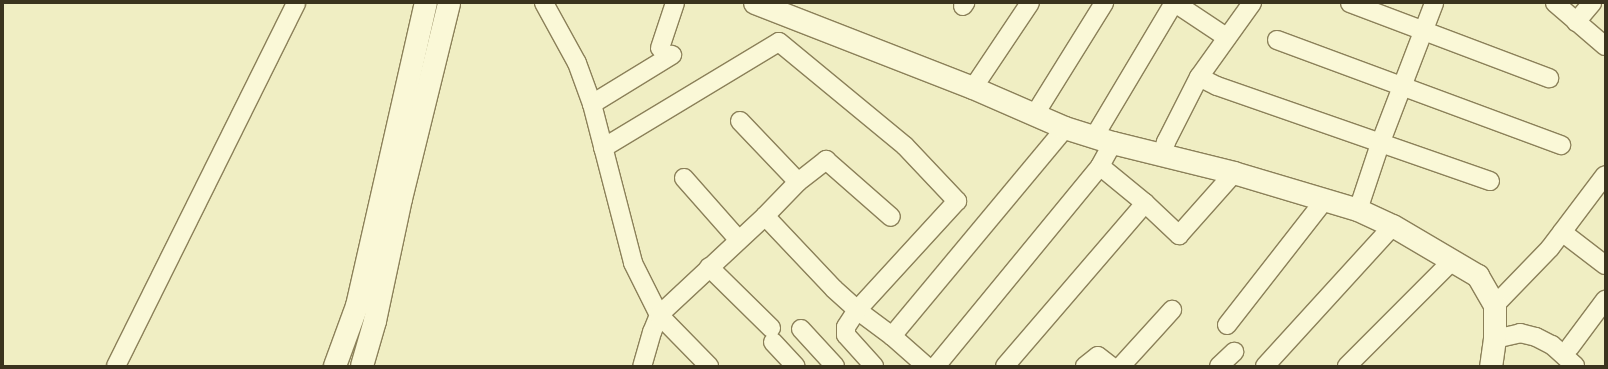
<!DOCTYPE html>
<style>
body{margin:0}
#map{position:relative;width:1608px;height:369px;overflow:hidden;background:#f0eec3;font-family:"Crimson Pro",serif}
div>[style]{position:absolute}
.roads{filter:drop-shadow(1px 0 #8b8059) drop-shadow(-1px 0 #8b8059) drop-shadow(0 1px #8b8059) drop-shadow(0 -1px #8b8059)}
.street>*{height:18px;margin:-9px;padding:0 9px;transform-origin:9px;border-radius:9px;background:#faf8d7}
.secondary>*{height:22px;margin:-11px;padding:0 11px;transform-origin:11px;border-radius:11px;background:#faf8d7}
span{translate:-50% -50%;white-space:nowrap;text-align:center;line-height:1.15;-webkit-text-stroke:3px #f7f6d3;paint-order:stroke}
.frame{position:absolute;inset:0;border:4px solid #3a331e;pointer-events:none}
</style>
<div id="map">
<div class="roads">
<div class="street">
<div style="left:544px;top:3px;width:68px;rotate:61.2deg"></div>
<div style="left:577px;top:63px;width:44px;rotate:69.9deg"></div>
<div style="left:592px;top:104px;width:164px;rotate:75.5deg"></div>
<div style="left:633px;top:263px;width:58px;rotate:63.4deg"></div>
<div style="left:659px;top:315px;width:18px;rotate:112deg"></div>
<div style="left:652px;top:332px;width:35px;rotate:106deg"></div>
<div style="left:1175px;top:3px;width:61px;rotate:33.7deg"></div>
<div style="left:1350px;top:3px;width:213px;rotate:20.7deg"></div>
<div style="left:1555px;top:3px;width:66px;rotate:40.7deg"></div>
<div style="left:963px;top:6px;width:4px;rotate:-56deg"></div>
<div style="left:1576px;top:22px;width:25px;rotate:-50deg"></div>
<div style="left:1277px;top:40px;width:303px;rotate:20.3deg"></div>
<div style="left:660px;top:48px;width:47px;rotate:-71.6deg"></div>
<div style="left:1199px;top:77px;width:20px;rotate:27deg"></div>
<div style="left:1217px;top:86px;width:289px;rotate:19.2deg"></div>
<div style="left:973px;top:88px;width:102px;rotate:-56.2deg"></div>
<div style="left:592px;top:104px;width:94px;rotate:-31.5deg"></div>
<div style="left:1035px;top:114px;width:131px;rotate:-58.1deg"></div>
<div style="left:740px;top:121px;width:84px;rotate:46.4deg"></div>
<div style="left:1094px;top:137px;width:156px;rotate:-59.2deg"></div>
<div style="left:603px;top:148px;width:205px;rotate:-31.1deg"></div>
<div style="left:779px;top:42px;width:163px;rotate:39.5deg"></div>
<div style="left:905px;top:146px;width:76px;rotate:46.6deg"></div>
<div style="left:957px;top:201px;width:148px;rotate:132.5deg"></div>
<div style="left:857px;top:310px;width:44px;rotate:36.6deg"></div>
<div style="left:892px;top:336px;width:271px;rotate:-50.2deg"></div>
<div style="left:1162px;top:155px;width:14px;rotate:-73deg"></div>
<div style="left:1166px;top:142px;width:73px;rotate:-63.1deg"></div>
<div style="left:1199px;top:77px;width:91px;rotate:-54.4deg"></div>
<div style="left:684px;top:178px;width:81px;rotate:48.5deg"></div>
<div style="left:1145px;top:203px;width:47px;rotate:43.3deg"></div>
<div style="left:1179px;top:235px;width:83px;rotate:-48.4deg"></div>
<div style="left:1358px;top:210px;width:70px;rotate:-71.6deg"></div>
<div style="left:1380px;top:144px;width:151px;rotate:-69deg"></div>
<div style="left:765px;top:216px;width:100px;rotate:46.6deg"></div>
<div style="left:834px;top:289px;width:31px;rotate:42deg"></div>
<div style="left:857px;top:310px;width:20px;rotate:123deg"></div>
<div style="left:846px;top:327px;width:8px;rotate:90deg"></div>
<div style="left:846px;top:335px;width:42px;rotate:47.9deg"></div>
<div style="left:1562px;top:232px;width:54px;rotate:37.5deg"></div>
<div style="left:709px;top:267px;width:87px;rotate:44.5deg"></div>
<div style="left:1495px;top:305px;width:79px;rotate:-46deg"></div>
<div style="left:1550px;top:248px;width:91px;rotate:-53deg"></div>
<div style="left:1227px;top:325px;width:157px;rotate:-52deg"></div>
<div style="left:801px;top:329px;width:50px;rotate:47.4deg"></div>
<div style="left:892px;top:336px;width:45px;rotate:41.4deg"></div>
<div style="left:1495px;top:339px;width:26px;rotate:-13deg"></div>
<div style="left:1520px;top:333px;width:16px;rotate:14deg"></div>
<div style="left:1536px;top:337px;width:18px;rotate:27deg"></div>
<div style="left:1552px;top:345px;width:31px;rotate:42deg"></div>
<div style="left:773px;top:342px;width:33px;rotate:47deg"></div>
<div style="left:1570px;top:347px;width:59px;rotate:-53.3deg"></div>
<div style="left:116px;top:366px;width:405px;rotate:-63.6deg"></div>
<div style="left:709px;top:366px;width:71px;rotate:-134.4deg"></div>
<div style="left:659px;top:315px;width:145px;rotate:-43deg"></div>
<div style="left:765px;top:216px;width:47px;rotate:-45.9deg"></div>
<div style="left:798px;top:182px;width:36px;rotate:-38deg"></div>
<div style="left:826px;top:160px;width:86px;rotate:41.2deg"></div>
<div style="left:936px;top:366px;width:259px;rotate:-50.6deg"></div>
<div style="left:1100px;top:166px;width:26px;rotate:-61deg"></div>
<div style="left:1005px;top:366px;width:215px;rotate:-49.3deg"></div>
<div style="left:1145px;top:203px;width:58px;rotate:-140.6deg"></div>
<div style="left:1085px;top:366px;width:16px;rotate:-38deg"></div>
<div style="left:1098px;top:356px;width:16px;rotate:38deg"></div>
<div style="left:1121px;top:366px;width:76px;rotate:-47.7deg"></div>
<div style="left:1219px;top:366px;width:21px;rotate:-43deg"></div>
<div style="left:1265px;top:366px;width:190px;rotate:-47.6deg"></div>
<div style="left:1347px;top:366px;width:150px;rotate:-45deg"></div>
</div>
<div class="secondary">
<div style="left:755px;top:3px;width:234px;rotate:21.3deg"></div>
<div style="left:973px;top:88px;width:100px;rotate:23.5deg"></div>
<div style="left:1065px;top:128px;width:50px;rotate:17.4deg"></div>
<div style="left:1113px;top:143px;width:125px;rotate:13.9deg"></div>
<div style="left:1234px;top:173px;width:129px;rotate:16.6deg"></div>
<div style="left:1358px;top:210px;width:38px;rotate:25deg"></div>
<div style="left:1393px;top:226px;width:99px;rotate:30.5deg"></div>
<div style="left:1478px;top:276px;width:34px;rotate:60deg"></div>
<div style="left:1495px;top:305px;width:34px;rotate:90deg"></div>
<div style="left:1495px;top:339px;width:27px;rotate:98deg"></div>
<div style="left:335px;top:366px;width:64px;rotate:-69.9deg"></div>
<div style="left:357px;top:306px;width:311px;rotate:-77.2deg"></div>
<div style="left:362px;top:366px;width:47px;rotate:-73.9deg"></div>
<div style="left:375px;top:321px;width:125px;rotate:-78deg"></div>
<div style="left:401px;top:199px;width:202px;rotate:-76.2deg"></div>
</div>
</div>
<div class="frame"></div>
</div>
